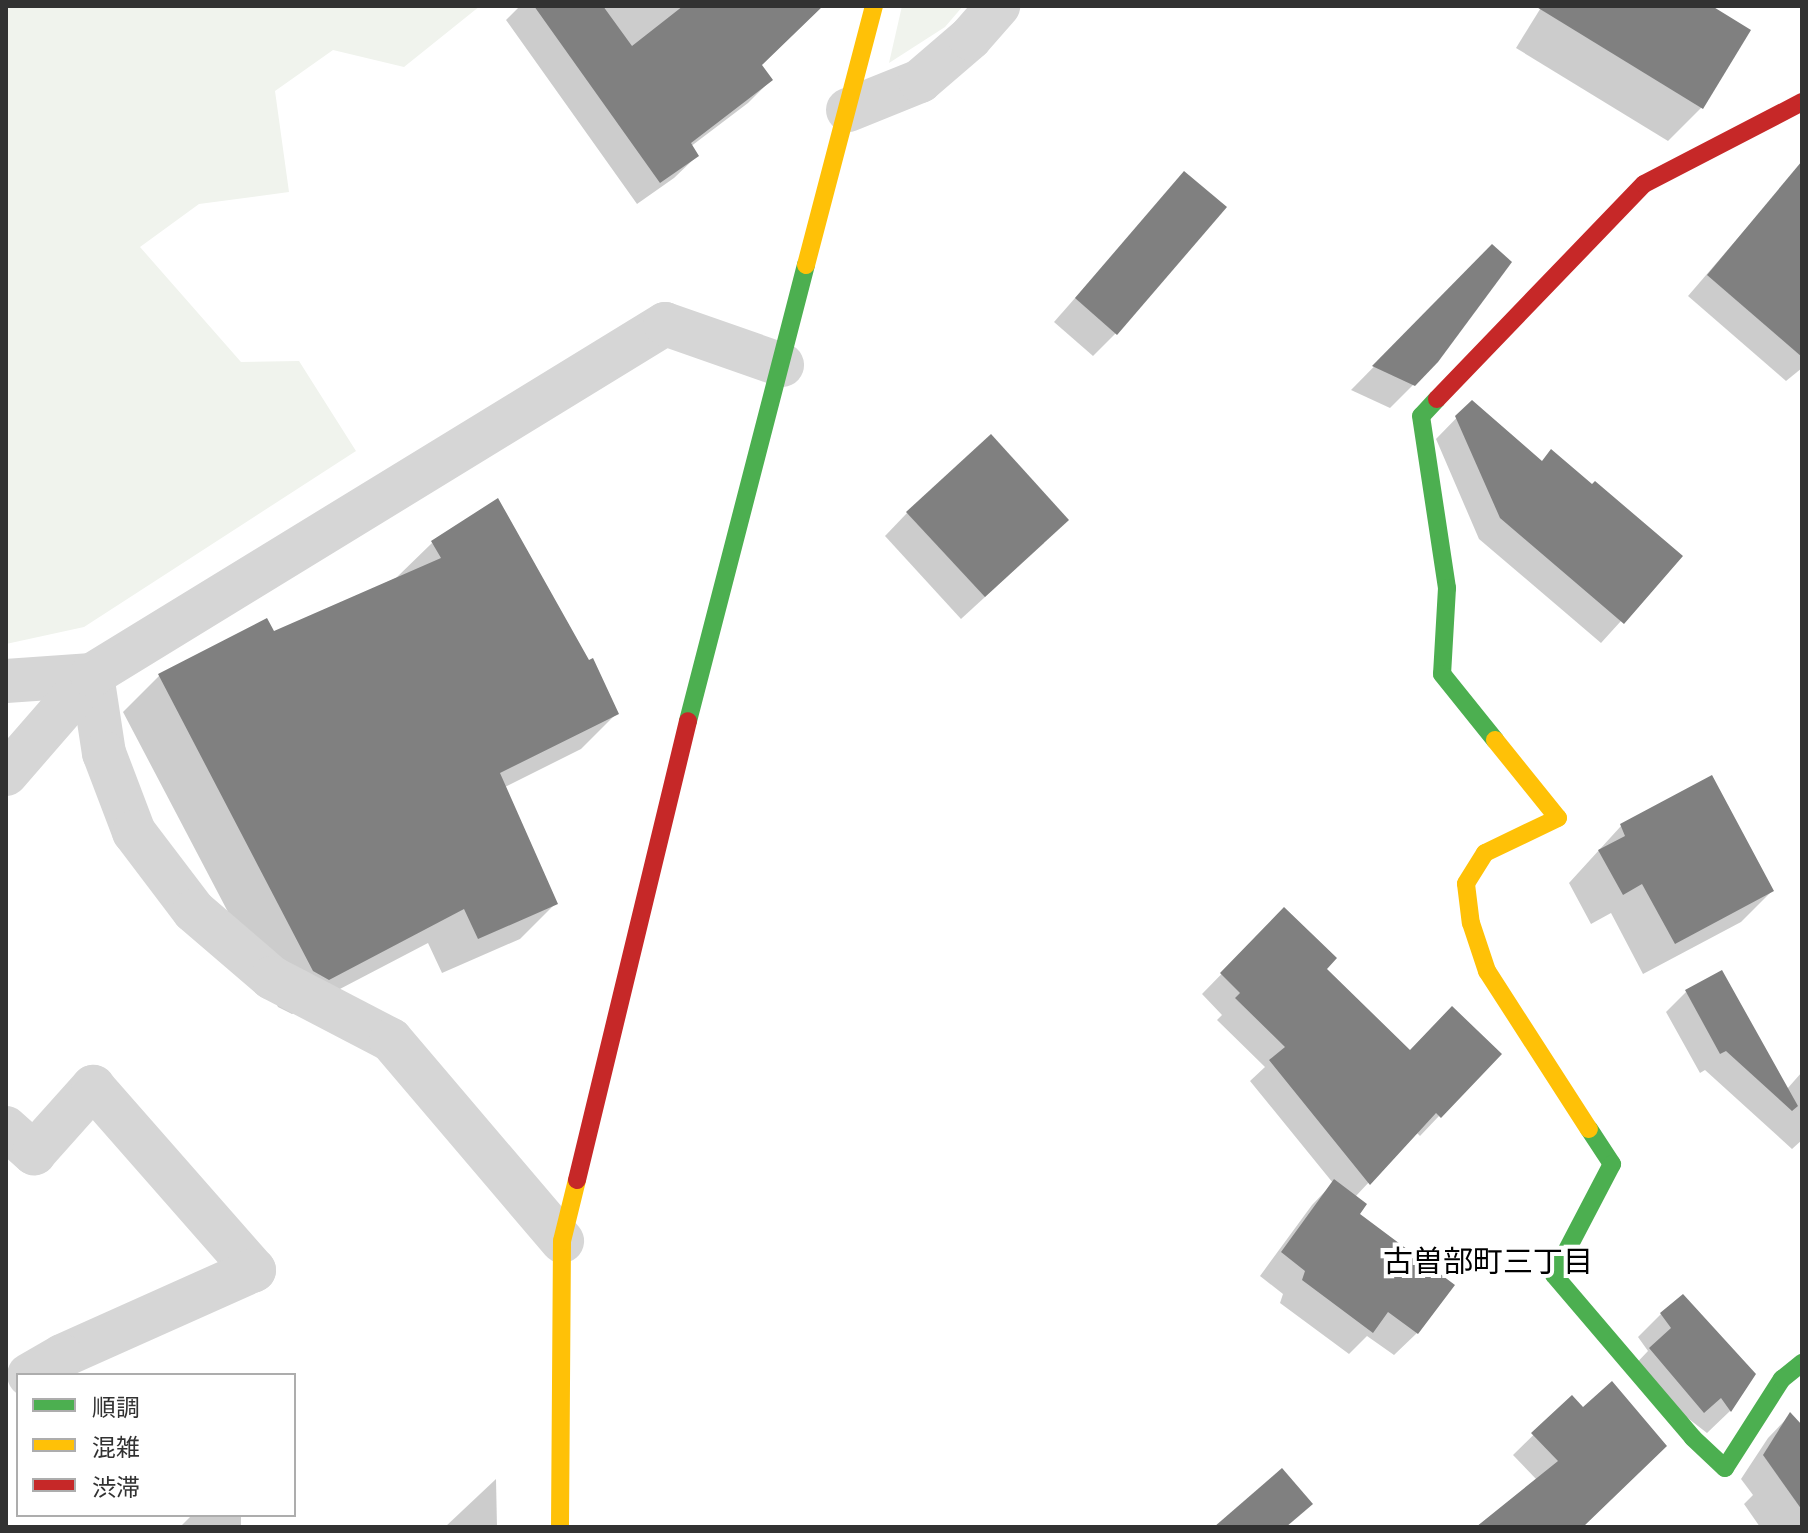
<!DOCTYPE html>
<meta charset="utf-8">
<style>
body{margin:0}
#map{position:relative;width:1808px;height:1533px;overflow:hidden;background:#fff;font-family:Inter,"Noto Sans JP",sans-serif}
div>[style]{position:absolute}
.green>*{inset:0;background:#f0f3ed}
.shadow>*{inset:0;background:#0003}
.building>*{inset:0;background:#808080}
.street>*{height:44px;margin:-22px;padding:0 22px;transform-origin:22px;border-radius:22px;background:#d6d6d6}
.fast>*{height:18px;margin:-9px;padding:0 9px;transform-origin:9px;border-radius:9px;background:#4caf50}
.slow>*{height:18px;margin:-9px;padding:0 9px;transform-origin:9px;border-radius:9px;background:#ffc107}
.jam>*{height:18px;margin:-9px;padding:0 9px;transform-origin:9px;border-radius:9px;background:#c62828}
span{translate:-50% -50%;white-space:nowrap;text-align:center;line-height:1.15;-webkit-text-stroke:8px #fff;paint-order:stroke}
.neighbourhood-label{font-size:30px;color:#000}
.frame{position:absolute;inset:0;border:8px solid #323232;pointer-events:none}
.legend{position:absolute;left:16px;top:1373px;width:280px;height:144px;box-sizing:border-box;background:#fff;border:2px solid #adadad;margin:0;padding:10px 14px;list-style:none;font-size:24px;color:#323232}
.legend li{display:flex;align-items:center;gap:16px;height:40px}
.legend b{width:40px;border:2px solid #adadad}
</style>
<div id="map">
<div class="green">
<div style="clip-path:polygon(6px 6px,480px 6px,404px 67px,333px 50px,275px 91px,289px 192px,199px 204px,140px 247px,241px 362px,299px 361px,356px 451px,84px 627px,6px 644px)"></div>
<div style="clip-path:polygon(902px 6px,963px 6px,945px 27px,889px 63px)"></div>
</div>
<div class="shadow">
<div style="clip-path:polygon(520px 6px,821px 6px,760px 65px,771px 80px,748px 103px,690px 147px,697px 156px,674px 178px,637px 204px,506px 20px)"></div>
<div style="clip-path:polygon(1542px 6px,1708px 6px,1702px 107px,1668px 141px,1516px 48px)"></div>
<div style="clip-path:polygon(1185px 173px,1116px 333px,1093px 356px,1054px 322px)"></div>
<div style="clip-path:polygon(1782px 187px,1802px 204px,1802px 368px,1786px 381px,1688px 296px)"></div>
<div style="clip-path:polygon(1469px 270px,1413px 385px,1390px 408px,1351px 390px)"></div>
<div style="clip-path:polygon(1472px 402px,1541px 462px,1680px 556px,1601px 643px,1479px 539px,1436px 439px)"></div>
<div style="clip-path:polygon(907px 513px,1044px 543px,961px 619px,885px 536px)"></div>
<div style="clip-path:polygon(432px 543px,588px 663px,617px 713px,581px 749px,505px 787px,556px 903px,520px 939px,442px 973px,428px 943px,292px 1014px,278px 1007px,123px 712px,159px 676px,266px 620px,274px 634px,396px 578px)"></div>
<div style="clip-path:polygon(1621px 826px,1772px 891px,1741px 922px,1643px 974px,1611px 913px,1591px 924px,1569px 883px)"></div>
<div style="clip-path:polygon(1284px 910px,1324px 969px,1439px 1116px,1420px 1136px,1416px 1132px,1355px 1197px,1357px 1215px,1417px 1333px,1394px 1355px,1367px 1336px,1349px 1354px,1280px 1303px,1283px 1294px,1260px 1276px,1312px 1205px,1333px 1183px,1250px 1081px,1265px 1067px,1217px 1020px,1222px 1015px,1202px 994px)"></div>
<div style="clip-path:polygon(1686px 992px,1787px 1089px,1802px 1072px,1802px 1140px,1792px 1149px,1705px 1070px,1700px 1073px,1666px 1012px)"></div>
<div style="clip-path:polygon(1661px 1314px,1753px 1374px,1730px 1411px,1707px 1433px,1628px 1372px,1648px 1351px,1638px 1337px)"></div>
<div style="clip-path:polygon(1572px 1397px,1581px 1527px,1481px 1527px,1537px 1480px,1513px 1455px)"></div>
<div style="clip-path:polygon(1790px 1415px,1802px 1427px,1802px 1527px,1760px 1527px,1744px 1504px,1753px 1495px,1741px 1479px,1768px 1438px)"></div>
<div style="clip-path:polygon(496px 1479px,497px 1527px,445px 1527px)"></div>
<div style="clip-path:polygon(192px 1515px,241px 1515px,241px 1527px,180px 1527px)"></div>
</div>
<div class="building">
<div style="clip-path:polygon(534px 6px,603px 6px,632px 46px,683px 6px,823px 6px,762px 65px,773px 80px,691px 143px,699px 156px,660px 183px)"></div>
<div style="clip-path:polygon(1535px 6px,1712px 6px,1751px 30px,1703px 109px)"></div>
<div style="clip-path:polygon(1802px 161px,1802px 357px,1707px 275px)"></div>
<div style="clip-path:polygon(1184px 171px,1227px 207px,1117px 335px,1075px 298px)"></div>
<div style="clip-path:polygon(1492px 244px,1512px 262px,1438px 362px,1415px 386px,1372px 366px)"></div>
<div style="clip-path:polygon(1472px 400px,1542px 461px,1551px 449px,1592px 484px,1595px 481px,1683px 556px,1624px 624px,1500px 518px,1455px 416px)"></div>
<div style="clip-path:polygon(991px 434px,1069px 520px,985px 597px,906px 512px)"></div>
<div style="clip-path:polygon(498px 498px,589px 660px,593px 658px,619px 714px,500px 773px,558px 904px,478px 939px,464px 909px,329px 980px,313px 971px,158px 674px,267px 618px,274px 631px,441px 558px,431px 541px)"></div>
<div style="clip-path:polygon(1712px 775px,1774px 891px,1675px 944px,1642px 884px,1623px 895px,1598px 850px,1625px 836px,1620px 824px)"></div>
<div style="clip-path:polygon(1284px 907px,1337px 958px,1327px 969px,1410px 1050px,1452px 1006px,1502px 1054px,1441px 1118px,1436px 1113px,1370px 1185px,1269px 1060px,1285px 1047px,1235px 998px,1240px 993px,1220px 973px)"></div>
<div style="clip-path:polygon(1722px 970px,1798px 1106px,1792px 1111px,1726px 1051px,1720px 1054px,1685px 990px)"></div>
<div style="clip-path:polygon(1334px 1179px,1367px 1204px,1360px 1214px,1455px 1285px,1418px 1334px,1388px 1312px,1373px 1333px,1302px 1280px,1305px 1271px,1281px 1252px)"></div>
<div style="clip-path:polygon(1683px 1294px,1756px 1374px,1731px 1412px,1721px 1398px,1704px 1413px,1649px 1348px,1671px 1328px,1660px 1313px)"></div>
<div style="clip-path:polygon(1612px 1381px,1667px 1446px,1583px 1527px,1476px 1527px,1558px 1461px,1531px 1433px,1572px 1395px,1583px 1407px)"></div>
<div style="clip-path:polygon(1790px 1412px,1802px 1425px,1802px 1510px,1763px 1455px)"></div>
<div style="clip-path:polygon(1282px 1468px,1313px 1504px,1286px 1527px,1214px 1527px)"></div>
</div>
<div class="street">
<div style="left:848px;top:110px;width:78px;rotate:-21.9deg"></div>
<div style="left:920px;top:81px;width:66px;rotate:-40.7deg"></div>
<div style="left:970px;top:38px;width:43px;rotate:-48.8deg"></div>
<div style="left:92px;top:675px;width:79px;rotate:81.3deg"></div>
<div style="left:104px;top:753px;width:85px;rotate:69.2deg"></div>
<div style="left:134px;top:832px;width:99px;rotate:52.8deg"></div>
<div style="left:194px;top:911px;width:103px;rotate:40.7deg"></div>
<div style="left:272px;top:978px;width:134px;rotate:27.5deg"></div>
<div style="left:391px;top:1040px;width:264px;rotate:49.6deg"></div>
<div style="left:6px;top:681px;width:86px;rotate:-4deg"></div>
<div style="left:6px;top:774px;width:131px;rotate:-49deg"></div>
<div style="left:92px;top:675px;width:672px;rotate:-31.49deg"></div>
<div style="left:665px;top:324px;width:124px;rotate:19.3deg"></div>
<div style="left:6px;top:1128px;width:38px;rotate:42deg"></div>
<div style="left:34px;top:1153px;width:89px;rotate:-48.2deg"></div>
<div style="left:93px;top:1087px;width:244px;rotate:48.7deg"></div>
<div style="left:254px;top:1270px;width:210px;rotate:155.9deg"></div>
<div style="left:62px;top:1356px;width:38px;rotate:150deg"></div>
</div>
<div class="fast">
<div style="left:1437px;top:399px;width:23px;rotate:133deg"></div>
<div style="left:1421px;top:416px;width:174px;rotate:81.4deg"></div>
<div style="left:1447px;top:588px;width:86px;rotate:93.3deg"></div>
<div style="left:1442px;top:674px;width:85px;rotate:51.2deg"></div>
<div style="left:688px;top:721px;width:471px;rotate:-75.5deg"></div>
<div style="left:1589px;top:1129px;width:42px;rotate:56.7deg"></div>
<div style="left:1612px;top:1164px;width:125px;rotate:117.6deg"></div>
<div style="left:1554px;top:1275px;width:214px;rotate:49.5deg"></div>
<div style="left:1693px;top:1438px;width:44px;rotate:43.2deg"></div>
<div style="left:1725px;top:1468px;width:106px;rotate:-57.4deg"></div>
<div style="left:1782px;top:1379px;width:26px;rotate:-39deg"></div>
</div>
<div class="slow">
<div style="left:806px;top:265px;width:268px;rotate:-75.3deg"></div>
<div style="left:1495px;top:740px;width:100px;rotate:51.1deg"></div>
<div style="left:1558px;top:818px;width:81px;rotate:154.4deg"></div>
<div style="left:1485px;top:853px;width:36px;rotate:122deg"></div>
<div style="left:1466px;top:884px;width:39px;rotate:83deg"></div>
<div style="left:1471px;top:923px;width:51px;rotate:71.6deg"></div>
<div style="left:1487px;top:971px;width:188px;rotate:57.2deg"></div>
<div style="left:560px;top:1527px;width:286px;rotate:-89.6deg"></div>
<div style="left:562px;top:1241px;width:63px;rotate:-76.2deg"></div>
</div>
<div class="jam">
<div style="left:1437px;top:399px;width:298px;rotate:-46.1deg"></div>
<div style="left:1644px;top:184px;width:178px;rotate:-27.4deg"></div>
<div style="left:577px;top:1180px;width:472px;rotate:-76.4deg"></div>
</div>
<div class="neighbourhood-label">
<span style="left:1488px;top:1261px">古曽部町三丁目</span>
</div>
<div class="frame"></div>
<ul class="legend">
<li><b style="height:10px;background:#4caf50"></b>順調</li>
<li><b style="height:10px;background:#ffc107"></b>混雑</li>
<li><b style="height:10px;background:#c62828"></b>渋滞</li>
</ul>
</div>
